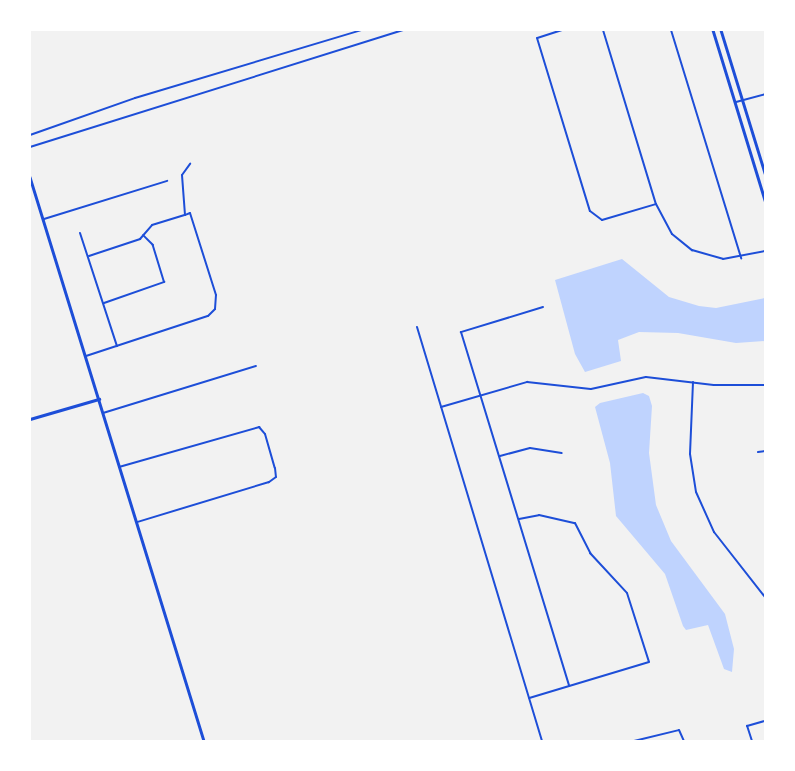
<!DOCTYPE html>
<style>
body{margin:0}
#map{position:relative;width:795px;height:771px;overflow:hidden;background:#f2f2f2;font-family:"Work Sans",sans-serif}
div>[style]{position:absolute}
.water>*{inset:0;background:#bfd3fe}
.minor>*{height:2px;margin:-1px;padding:0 1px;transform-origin:1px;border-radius:1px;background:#1d4ed8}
.tertiary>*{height:2.5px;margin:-1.25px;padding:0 1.25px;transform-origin:1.25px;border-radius:1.25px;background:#1d4ed8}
span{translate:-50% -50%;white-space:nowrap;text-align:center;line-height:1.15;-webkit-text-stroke:4.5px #fff;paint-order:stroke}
.frame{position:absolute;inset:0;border:31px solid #fff;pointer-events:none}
</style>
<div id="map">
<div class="water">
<div style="clip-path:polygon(622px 259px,669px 297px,699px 306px,716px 308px,765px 298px,765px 341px,736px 343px,678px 333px,639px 332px,618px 340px,621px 361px,585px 372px,575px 354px,555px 280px)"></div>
<div style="clip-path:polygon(643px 393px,649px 396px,652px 406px,649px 453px,656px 505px,671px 541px,725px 614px,734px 649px,732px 672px,724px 669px,708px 625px,686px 630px,683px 626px,665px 574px,616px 516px,610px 463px,595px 407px,600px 403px)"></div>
</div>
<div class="minor">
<div style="left:562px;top:30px;width:26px;rotate:162deg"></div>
<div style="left:537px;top:38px;width:181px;rotate:73deg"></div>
<div style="left:590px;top:211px;width:15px;rotate:37deg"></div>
<div style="left:602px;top:220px;width:56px;rotate:-16.5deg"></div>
<div style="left:603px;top:30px;width:182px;rotate:73.1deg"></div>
<div style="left:656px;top:204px;width:34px;rotate:62deg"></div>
<div style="left:672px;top:234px;width:26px;rotate:39deg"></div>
<div style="left:692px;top:250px;width:32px;rotate:16deg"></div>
<div style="left:723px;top:259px;width:43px;rotate:-10.8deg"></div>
<div style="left:671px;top:30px;width:239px;rotate:72.9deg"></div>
<div style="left:736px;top:102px;width:30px;rotate:-15deg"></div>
<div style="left:30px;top:135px;width:111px;rotate:-19.4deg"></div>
<div style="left:135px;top:98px;width:237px;rotate:-16.7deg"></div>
<div style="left:30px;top:147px;width:391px;rotate:-17.4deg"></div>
<div style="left:185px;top:215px;width:40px;rotate:-94.3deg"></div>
<div style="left:182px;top:175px;width:14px;rotate:-54deg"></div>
<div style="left:44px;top:219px;width:129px;rotate:-17.2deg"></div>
<div style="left:80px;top:233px;width:119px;rotate:71.9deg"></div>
<div style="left:89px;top:256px;width:54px;rotate:-18.4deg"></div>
<div style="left:140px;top:239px;width:18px;rotate:-49deg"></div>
<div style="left:152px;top:225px;width:34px;rotate:-17deg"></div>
<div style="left:104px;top:303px;width:64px;rotate:-19.3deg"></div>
<div style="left:164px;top:282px;width:39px;rotate:-107deg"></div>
<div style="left:153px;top:245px;width:14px;rotate:-135deg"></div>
<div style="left:543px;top:307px;width:86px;rotate:163deg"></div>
<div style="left:461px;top:332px;width:370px;rotate:73deg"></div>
<div style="left:417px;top:327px;width:432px;rotate:73.2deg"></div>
<div style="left:86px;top:356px;width:128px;rotate:-18.2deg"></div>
<div style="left:208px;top:316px;width:10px;rotate:-45deg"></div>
<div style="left:215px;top:309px;width:14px;rotate:-86deg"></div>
<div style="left:216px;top:295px;width:86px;rotate:-107.6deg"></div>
<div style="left:190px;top:213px;width:5px;rotate:158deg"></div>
<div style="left:693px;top:382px;width:72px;rotate:92.4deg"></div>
<div style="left:690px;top:454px;width:38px;rotate:81deg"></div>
<div style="left:696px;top:492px;width:44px;rotate:65.8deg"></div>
<div style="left:714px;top:532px;width:83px;rotate:51.9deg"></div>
<div style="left:441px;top:407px;width:90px;rotate:-16.2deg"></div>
<div style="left:527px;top:382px;width:64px;rotate:6.2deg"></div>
<div style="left:591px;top:389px;width:56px;rotate:-12.3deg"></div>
<div style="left:646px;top:377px;width:68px;rotate:6.7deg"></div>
<div style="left:714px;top:385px;width:51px"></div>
<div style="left:103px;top:413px;width:160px;rotate:-17.1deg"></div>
<div style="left:758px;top:452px;width:7px;rotate:-8deg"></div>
<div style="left:500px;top:456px;width:31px;rotate:-15deg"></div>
<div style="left:530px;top:448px;width:32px;rotate:9deg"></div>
<div style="left:119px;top:467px;width:146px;rotate:-15.9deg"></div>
<div style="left:259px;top:427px;width:9px;rotate:49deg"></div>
<div style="left:265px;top:434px;width:35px;rotate:74deg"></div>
<div style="left:275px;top:468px;width:9px;rotate:84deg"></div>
<div style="left:276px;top:477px;width:9px;rotate:144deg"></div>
<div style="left:269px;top:482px;width:138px;rotate:163.1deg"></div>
<div style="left:519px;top:519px;width:20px;rotate:-11deg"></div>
<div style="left:539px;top:515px;width:37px;rotate:13deg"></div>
<div style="left:575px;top:523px;width:34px;rotate:63deg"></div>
<div style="left:590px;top:553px;width:54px;rotate:47.2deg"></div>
<div style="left:627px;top:593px;width:72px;rotate:72.3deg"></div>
<div style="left:649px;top:662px;width:125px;rotate:163.3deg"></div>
<div style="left:634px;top:741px;width:46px;rotate:-13.7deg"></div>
<div style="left:679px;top:730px;width:12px;rotate:66deg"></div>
<div style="left:752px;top:741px;width:16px;rotate:-108deg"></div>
<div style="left:747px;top:726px;width:19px;rotate:-16deg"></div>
</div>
<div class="tertiary">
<div style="left:713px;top:30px;width:178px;rotate:73deg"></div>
<div style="left:721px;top:30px;width:150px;rotate:72.9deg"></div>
<div style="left:30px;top:177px;width:590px;rotate:72.85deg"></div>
<div style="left:30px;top:419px;width:72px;rotate:-16.2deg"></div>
</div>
<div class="frame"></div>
</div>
